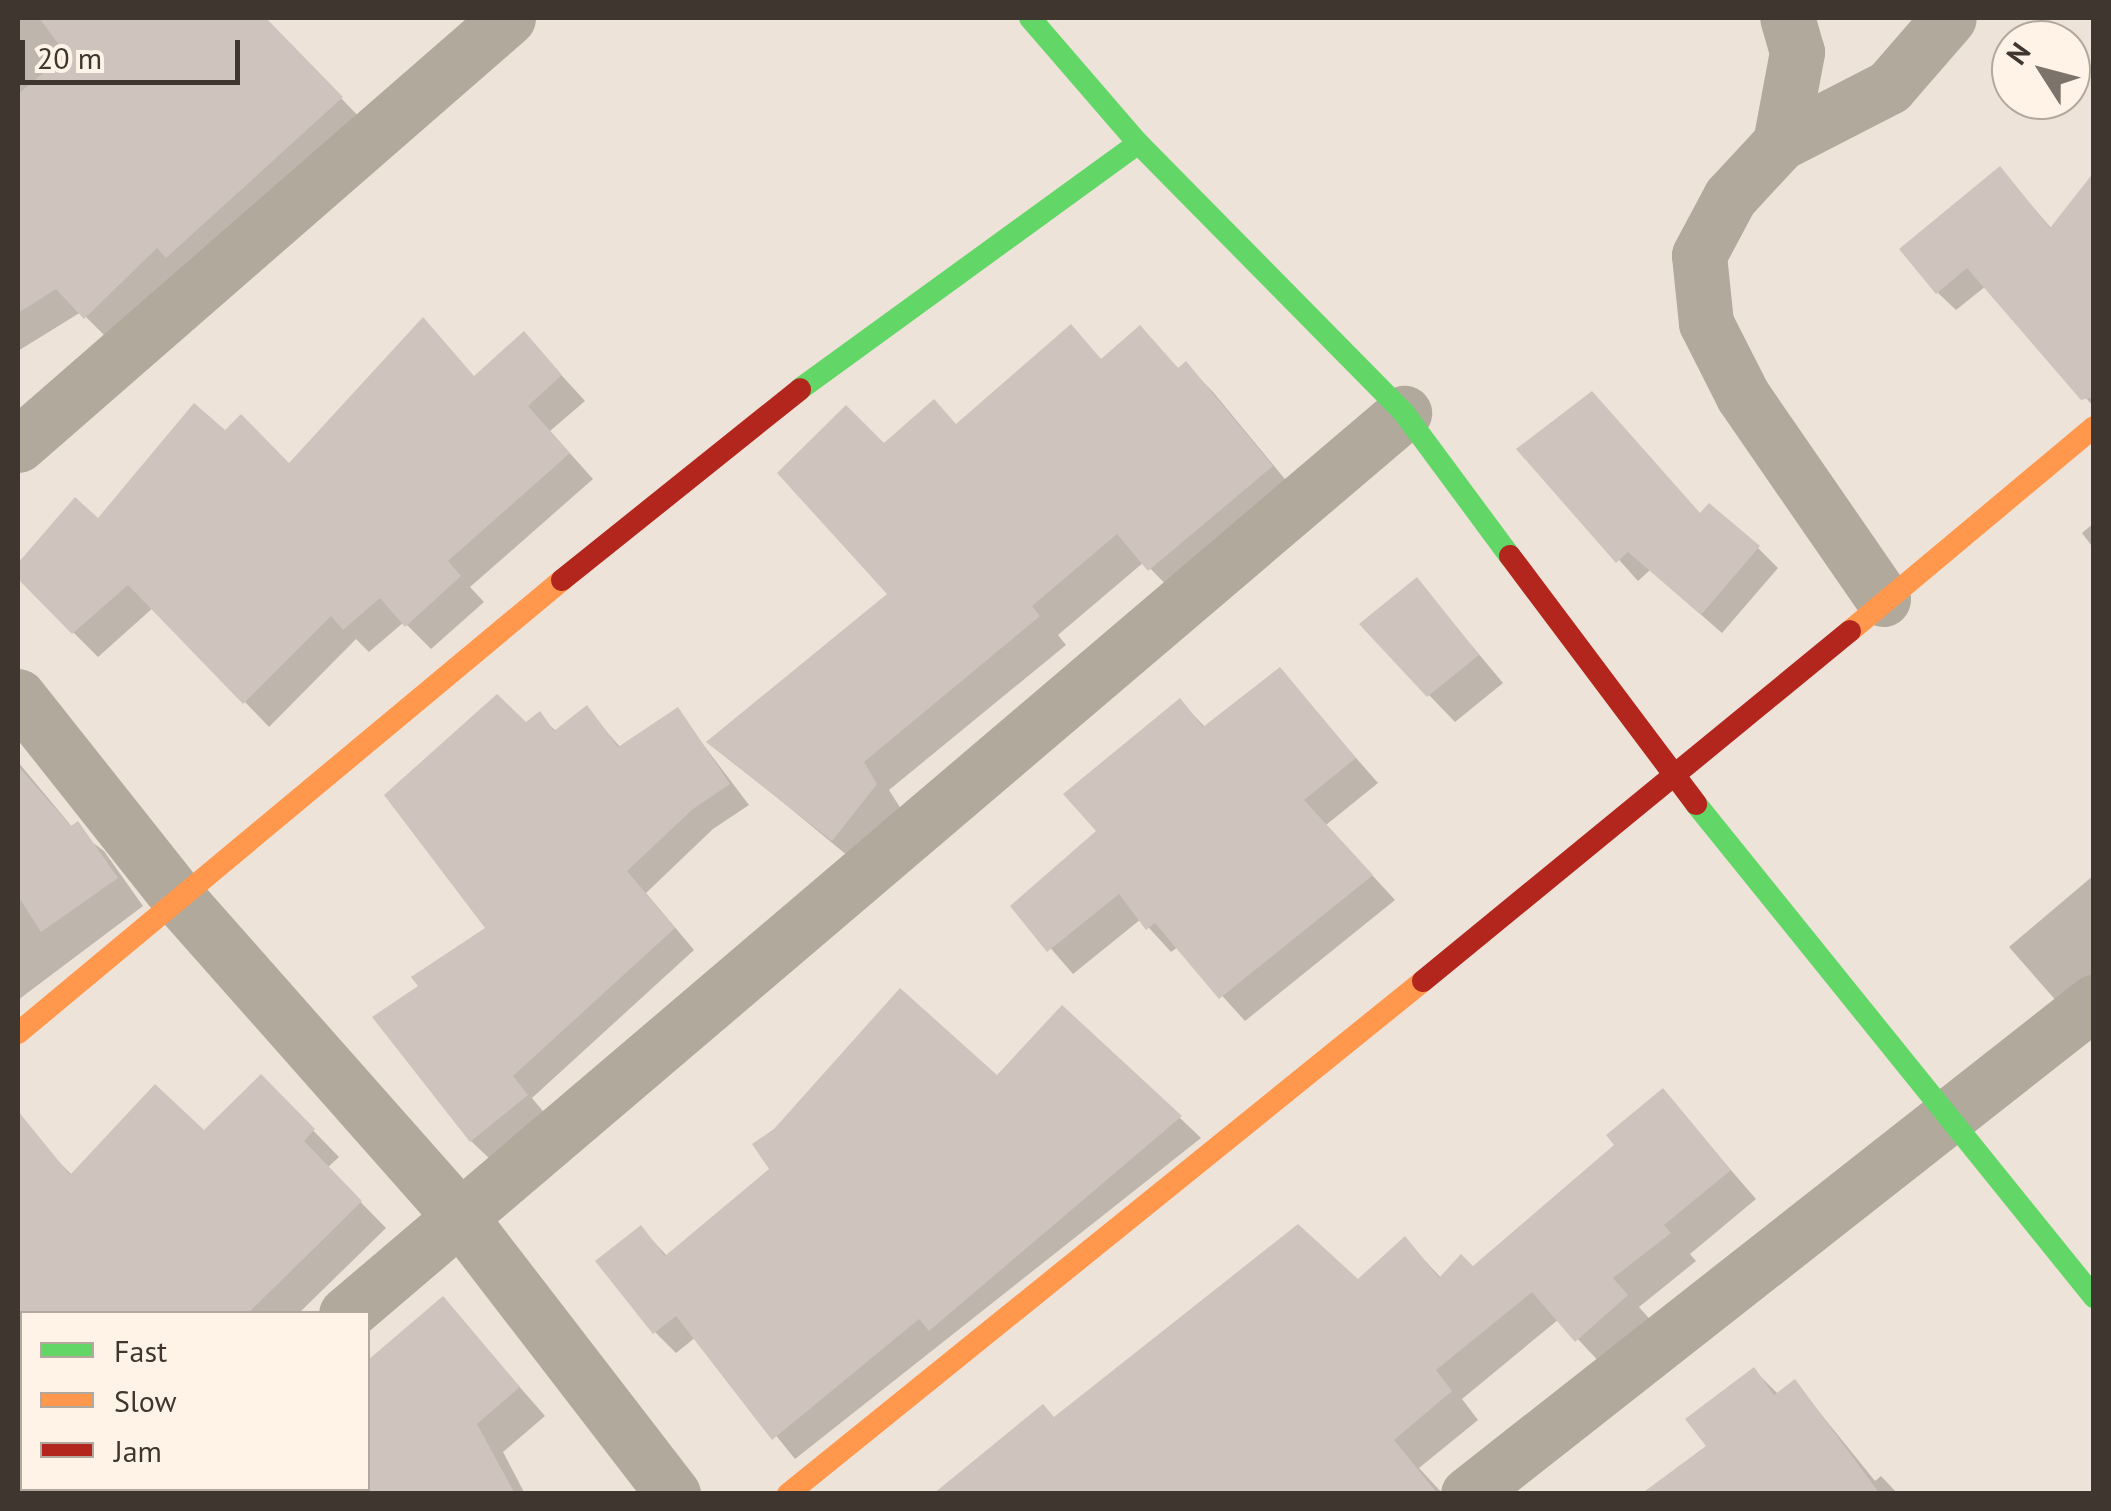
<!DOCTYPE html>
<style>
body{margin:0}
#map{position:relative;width:2111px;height:1511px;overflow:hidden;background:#eee3d8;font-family:"PT Sans",sans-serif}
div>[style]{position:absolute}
.shadow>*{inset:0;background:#0003}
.building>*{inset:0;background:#cec4bd}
.street>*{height:55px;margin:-27.5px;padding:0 27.5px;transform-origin:27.5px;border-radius:27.5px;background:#b0a99c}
.fast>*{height:22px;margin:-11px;padding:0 11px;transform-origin:11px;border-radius:11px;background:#63d668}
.slow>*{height:22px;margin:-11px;padding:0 11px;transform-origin:11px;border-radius:11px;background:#ff974d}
.jam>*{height:22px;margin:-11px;padding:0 11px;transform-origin:11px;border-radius:11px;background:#b3261e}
span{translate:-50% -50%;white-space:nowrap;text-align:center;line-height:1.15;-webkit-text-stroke:9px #fef3e6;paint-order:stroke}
.frame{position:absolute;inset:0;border:20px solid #3f372f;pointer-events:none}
.legend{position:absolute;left:20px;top:1311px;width:350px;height:180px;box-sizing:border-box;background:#fef3e6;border:2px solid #b2a89d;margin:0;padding:12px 18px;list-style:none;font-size:30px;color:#3f372f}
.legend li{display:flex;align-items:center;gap:20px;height:50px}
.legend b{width:50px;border:2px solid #b2a89d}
.north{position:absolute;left:1991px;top:20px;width:100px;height:100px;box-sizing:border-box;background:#fef3e6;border:2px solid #b2a89d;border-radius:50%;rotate:306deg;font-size:28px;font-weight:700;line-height:40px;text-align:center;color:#3f372f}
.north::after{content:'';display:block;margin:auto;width:35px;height:45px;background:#7c736a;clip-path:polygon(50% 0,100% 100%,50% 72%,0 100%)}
.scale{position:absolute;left:20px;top:40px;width:220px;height:45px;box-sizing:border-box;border:5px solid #3f372f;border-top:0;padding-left:12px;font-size:30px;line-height:35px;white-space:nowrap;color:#3f372f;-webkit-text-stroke:8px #fef3e6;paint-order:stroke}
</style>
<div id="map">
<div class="shadow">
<div style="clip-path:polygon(18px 18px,264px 18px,364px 122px,110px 341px,81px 312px,18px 351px)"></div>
<div style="clip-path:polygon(2000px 169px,2052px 229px,2094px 176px,2094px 407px,1986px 286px,1956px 310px,1937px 292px)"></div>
<div style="clip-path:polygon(423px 320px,475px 378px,524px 334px,585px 401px,550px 431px,593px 479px,470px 587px,484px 602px,431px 649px,404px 622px,369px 652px,356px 639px,269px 727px,154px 607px,98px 657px,18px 577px,18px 567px,75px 501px,98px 522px,225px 433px,289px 467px)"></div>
<div style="clip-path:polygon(1071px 328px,1103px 361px,1140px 329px,1180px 370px,1186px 365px,1213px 392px,1298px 495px,1177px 596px,1144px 562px,1058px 635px,1066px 645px,889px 790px,903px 812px,860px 866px,710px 742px,891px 595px,884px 446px,958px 426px)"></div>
<div style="clip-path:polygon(1520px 449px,1701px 515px,1758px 548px,1778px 568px,1722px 633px,1650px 570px,1638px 581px)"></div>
<div style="clip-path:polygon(2094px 523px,2094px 549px,2082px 533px)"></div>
<div style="clip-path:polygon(1417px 580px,1503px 683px,1455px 722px,1429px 695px)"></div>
<div style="clip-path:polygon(1279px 670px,1378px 783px,1326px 825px,1395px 900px,1245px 1021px,1178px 947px,1171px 952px,1141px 919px,1073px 974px,1014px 906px,1100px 832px,1066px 795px,1180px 701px,1206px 728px)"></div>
<div style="clip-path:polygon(587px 709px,621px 748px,677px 710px,749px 805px,713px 829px,646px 893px,694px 950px,532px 1098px,547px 1116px,492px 1161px,471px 1141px,421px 987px,488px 928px,526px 725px,539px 715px,557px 732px)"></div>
<div style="clip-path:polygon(18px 762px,73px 828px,104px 851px,143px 906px,18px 1000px)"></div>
<div style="clip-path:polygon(2094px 875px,2094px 991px,2065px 1011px,2009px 947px)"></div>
<div style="clip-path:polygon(261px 1077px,339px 1157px,327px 1168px,386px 1228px,298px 1314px,22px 1314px,18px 1491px,18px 1171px,45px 1148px,73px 1176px,204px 1133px)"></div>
<div style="clip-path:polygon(997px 1078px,1180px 1118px,1201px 1138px,795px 1459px,696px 1337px,676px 1353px,655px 1332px,641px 1228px,668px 1257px)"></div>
<div style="clip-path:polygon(1663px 1092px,1756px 1199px,1690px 1254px,1696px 1261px,1639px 1307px,1654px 1324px,1604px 1367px,1559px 1319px,1462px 1399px,1478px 1420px,1419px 1468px,1443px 1494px,937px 1494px,1055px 1419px,1358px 1282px,1405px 1239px,1442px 1279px,1473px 1269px,1618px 1145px)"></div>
<div style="clip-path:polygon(443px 1299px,545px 1416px,503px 1452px,525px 1494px,260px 1494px,368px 1488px,368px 1362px)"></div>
<div style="clip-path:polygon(1754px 1370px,1779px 1395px,1795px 1382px,1875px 1481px,1881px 1476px,1898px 1494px,1655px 1494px,1709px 1447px)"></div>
<div style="clip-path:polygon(58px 1488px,94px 1488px,88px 1494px)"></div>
</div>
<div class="building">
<div style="clip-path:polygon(39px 18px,266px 18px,343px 97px,166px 258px,157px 248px,84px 319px,56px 289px,18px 313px,18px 94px,66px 54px)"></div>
<div style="clip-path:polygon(2000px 166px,2050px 228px,2094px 172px,2094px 397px,2081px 400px,1967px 268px,1936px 294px,1899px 249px)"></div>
<div style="clip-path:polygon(423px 317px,474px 376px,524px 331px,562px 375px,528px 406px,570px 453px,448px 561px,461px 576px,405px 627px,380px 598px,343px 630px,331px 616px,243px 704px,128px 585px,72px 634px,18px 579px,18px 563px,75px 497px,98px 518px,194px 403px,225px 430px,241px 414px,289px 463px)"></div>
<div style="clip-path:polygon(1071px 324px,1101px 359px,1140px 325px,1178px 368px,1186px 361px,1273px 466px,1148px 571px,1117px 534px,1032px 606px,1040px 616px,864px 762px,877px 784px,832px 841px,706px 742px,887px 594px,777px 473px,846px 405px,884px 443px,934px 399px,956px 424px)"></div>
<div style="clip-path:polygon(1592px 391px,1700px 513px,1709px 503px,1760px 546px,1701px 615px,1628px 552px,1616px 563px,1516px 449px)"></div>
<div style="clip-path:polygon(1417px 577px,1479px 655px,1427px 697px,1359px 624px)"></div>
<div style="clip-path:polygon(1280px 667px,1356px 758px,1304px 800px,1373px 875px,1219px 999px,1155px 923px,1146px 930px,1119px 894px,1047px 952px,1010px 906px,1096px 831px,1063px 794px,1180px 698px,1203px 727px)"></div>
<div style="clip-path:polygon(497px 694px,526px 722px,540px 711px,554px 731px,587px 705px,618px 747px,678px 707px,730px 784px,693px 809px,627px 871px,675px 928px,513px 1076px,528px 1095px,470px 1142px,372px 1017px,418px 986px,411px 977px,485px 928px,384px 795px)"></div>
<div style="clip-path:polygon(18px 766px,71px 826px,78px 821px,118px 878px,41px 932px,18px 896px)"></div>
<div style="clip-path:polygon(900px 988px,997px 1075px,1062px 1005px,1182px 1116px,929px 1331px,919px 1319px,772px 1440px,676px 1316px,653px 1334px,595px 1261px,641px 1225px,665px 1256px,769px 1169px,752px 1144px,774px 1129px)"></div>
<div style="clip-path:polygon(261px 1074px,315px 1129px,304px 1141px,362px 1201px,285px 1277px,247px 1314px,18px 1314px,18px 1111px,70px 1175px,155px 1084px,204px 1130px)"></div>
<div style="clip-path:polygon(1663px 1088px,1731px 1170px,1664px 1225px,1671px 1233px,1613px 1278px,1628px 1295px,1575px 1342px,1532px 1292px,1436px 1370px,1452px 1391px,1394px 1440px,1438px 1494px,933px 1494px,1043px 1404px,1054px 1417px,1298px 1224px,1358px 1279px,1405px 1236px,1439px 1278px,1461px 1254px,1473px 1266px,1614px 1145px,1606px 1135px)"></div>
<div style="clip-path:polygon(443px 1296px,520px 1387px,477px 1424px,515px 1494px,368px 1494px,368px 1360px)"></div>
<div style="clip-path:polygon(1754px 1367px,1774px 1395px,1795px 1379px,1880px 1494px,1641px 1494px,1706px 1446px,1685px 1419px)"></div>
</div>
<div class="street">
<div style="left:1780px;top:143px;width:93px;rotate:-79.4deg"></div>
<div style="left:1797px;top:52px;width:35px;rotate:-106deg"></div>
<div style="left:18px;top:445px;width:650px;rotate:-41.07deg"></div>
<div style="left:1883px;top:599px;width:247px;rotate:-124.6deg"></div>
<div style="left:1743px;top:396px;width:82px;rotate:-116.9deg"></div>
<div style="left:1706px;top:323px;width:68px;rotate:-95.9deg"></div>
<div style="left:1699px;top:255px;width:66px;rotate:-61.9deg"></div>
<div style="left:1730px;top:197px;width:74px;rotate:-47.2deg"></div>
<div style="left:1780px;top:143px;width:123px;rotate:-27.2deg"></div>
<div style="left:1889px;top:87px;width:91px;rotate:-49deg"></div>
<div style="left:18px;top:696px;width:258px;rotate:51.6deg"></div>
<div style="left:178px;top:898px;width:424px;rotate:48.5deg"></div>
<div style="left:459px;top:1216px;width:351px;rotate:52.4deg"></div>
<div style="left:346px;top:1314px;width:1390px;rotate:-40.42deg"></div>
<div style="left:137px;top:1494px;width:8px;rotate:-45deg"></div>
<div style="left:1468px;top:1494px;width:796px;rotate:-38.17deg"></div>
</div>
<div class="fast">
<div style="left:1030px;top:18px;width:165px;rotate:49.2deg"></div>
<div style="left:1138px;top:143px;width:379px;rotate:45.4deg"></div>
<div style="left:1404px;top:413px;width:178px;rotate:53.5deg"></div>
<div style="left:800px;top:389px;width:418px;rotate:-36deg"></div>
<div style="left:1696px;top:804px;width:634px;rotate:51.09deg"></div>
</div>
<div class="slow">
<div style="left:1850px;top:631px;width:318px;rotate:-39.9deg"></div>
<div style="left:18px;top:1033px;width:708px;rotate:-39.78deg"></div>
<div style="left:788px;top:1494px;width:816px;rotate:-38.93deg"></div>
</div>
<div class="jam">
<div style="left:1510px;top:556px;width:310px;rotate:53.1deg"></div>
<div style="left:562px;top:580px;width:305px;rotate:-38.7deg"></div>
<div style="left:1423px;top:981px;width:552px;rotate:-39.34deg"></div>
</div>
<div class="frame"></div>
<ul class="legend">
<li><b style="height:12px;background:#63d668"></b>Fast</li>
<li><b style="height:12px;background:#ff974d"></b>Slow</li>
<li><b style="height:12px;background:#b3261e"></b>Jam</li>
</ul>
<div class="north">N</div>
<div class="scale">20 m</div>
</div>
